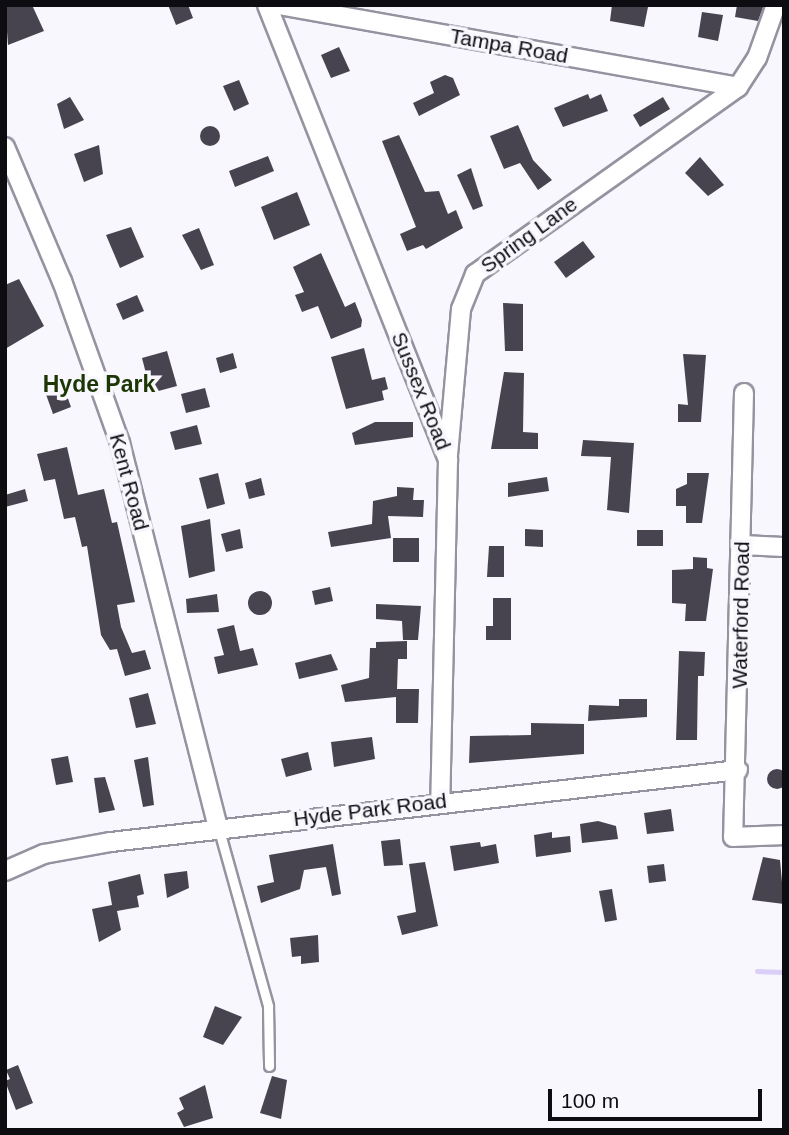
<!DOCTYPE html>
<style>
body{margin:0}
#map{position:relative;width:789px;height:1135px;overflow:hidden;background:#f8f7fd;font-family:Helvetica,sans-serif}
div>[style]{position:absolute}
.stream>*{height:4.5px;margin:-2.25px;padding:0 2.25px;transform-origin:2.25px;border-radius:2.25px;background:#dbcef9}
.building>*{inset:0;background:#474450}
.round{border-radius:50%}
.roads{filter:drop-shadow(2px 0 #9692a0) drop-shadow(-2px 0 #9692a0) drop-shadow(0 2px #9692a0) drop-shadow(0 -2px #9692a0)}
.lane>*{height:9px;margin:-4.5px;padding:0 4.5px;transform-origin:4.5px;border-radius:4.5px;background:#fff}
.street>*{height:18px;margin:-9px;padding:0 9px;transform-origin:9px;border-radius:9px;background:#fff}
span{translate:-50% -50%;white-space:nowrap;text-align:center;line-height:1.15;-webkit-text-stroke:7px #f8f7fd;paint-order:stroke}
.street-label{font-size:21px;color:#0d0c11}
.neighbourhood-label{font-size:23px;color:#1c3604;font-weight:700}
.frame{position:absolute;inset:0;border:7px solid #0d0c11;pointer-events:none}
.scale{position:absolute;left:548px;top:1089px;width:214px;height:32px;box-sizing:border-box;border:4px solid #0d0c11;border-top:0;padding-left:9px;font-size:21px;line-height:24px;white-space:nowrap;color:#0d0c11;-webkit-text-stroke:5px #f8f7fd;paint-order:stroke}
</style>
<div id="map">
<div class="stream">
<div style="left:757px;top:971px;width:27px;rotate:2deg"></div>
</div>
<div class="building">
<div style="clip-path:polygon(5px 5px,32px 5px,44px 31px,8px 45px)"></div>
<div style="clip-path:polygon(168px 5px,188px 5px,193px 18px,176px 25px)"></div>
<div style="clip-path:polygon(612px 5px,648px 7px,644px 27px,610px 21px)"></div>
<div style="clip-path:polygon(737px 5px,764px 5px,758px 21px,735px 17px)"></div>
<div style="clip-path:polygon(702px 12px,723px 15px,718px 41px,698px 37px)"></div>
<div style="clip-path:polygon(339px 47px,350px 71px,331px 78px,321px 55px)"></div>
<div style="clip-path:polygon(445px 75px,453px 78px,460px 95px,419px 116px,413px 103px,434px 93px,430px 82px)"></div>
<div style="clip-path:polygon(239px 80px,249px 104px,234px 111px,223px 86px)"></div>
<div style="clip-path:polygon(588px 94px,590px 99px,601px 94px,608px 111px,563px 127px,554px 108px)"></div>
<div style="clip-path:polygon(70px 97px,84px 120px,64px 129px,57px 104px)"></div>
<div style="clip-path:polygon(663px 97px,670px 109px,640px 127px,633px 115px)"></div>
<div style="clip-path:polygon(518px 125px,533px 160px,552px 180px,538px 190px,520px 163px,504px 169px,490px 136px)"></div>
<div class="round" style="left:200px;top:126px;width:20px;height:20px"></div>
<div style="clip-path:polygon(399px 135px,425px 192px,439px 191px,448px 214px,456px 210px,463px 228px,426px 249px,423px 245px,407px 251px,400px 234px,416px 227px,382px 141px)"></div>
<div style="clip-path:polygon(99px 145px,103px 174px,84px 182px,74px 154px)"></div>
<div style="clip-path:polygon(268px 156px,274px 171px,235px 187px,229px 171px)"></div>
<div style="clip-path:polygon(700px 157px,724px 185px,708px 196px,685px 173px)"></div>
<div style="clip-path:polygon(471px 168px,483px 206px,473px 210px,457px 175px)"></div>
<div style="clip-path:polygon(297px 192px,310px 225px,274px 240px,261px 207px)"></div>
<div style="clip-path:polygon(131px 227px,144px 257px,120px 268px,106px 235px)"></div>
<div style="clip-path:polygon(199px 228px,214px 265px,201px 270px,182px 235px)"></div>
<div style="clip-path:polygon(583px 241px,595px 257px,566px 278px,554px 262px)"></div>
<div style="clip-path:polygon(321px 253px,345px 307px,355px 302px,362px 320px,361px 327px,331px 339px,318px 306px,302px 312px,295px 295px,304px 292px,293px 267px)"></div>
<div style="clip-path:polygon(19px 279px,44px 326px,5px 349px,5px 285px)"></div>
<div style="clip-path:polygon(137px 295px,144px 311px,123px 320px,116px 304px)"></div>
<div style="clip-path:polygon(503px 303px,523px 304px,523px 351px,505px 351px)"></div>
<div style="clip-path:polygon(364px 348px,372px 380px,385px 377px,388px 389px,382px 391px,384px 400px,346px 409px,331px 357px)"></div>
<div style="clip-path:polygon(167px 351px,177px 386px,151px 393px,142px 358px)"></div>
<div style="clip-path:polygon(233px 353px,237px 368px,220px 373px,216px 358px)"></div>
<div style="clip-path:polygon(683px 354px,706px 355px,701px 422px,678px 422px,678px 404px,688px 405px)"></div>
<div style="clip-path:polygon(504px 372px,524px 373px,523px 432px,538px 433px,538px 449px,491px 449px)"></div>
<div style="clip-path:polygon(61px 379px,71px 407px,53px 414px,43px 386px)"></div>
<div style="clip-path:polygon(205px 388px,210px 407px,186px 413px,181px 394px)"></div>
<div style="clip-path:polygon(375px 422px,413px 422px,413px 437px,355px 445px,352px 433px)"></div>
<div style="clip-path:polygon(197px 425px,202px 444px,175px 450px,170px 432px)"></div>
<div style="clip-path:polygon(583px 440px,634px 443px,629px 513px,607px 510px,611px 457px,581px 456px)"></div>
<div style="clip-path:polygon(67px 447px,78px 495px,104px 489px,112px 523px,117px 522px,135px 602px,117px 605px,121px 627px,132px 653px,145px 650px,151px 669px,125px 676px,117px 649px,110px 650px,101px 635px,87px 546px,82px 547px,75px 517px,64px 519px,55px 479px,44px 481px,37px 454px)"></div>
<div style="clip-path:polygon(218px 473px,225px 504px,207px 509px,199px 478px)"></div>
<div style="clip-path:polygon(687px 473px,709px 473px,702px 523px,686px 523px,686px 506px,676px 506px,676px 489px,687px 484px)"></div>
<div style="clip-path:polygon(547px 477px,549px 491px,508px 497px,508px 483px)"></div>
<div style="clip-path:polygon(261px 478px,265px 495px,249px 499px,245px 483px)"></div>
<div style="clip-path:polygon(397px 487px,414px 488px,413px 500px,424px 500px,423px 517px,388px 516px,391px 538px,331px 547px,328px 532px,372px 524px,373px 501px,397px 496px)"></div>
<div style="clip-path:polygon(25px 489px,28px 501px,5px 507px,5px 495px)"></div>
<div style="clip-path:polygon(210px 519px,215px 571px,189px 578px,181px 526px)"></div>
<div style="clip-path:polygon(240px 529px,243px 548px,226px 552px,221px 534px)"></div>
<div style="clip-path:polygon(525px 529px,543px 530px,543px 547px,525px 546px)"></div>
<div style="clip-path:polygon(637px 530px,663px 530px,663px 546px,637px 546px)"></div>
<div style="clip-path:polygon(393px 538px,419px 538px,419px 562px,393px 562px)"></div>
<div style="clip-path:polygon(489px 546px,504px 546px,504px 577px,487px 577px)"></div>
<div style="clip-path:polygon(693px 557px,707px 558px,707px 568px,713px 569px,706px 621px,685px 621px,686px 604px,672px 603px,672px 570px,693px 569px)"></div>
<div style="clip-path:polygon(330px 587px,333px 601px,315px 605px,312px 591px)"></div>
<div class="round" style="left:248px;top:591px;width:24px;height:24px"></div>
<div style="clip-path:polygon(217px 594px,219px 612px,187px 613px,186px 599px)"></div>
<div style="clip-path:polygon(493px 598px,511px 598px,511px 640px,486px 640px,486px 626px,493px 626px)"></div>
<div style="clip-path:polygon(376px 604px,421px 606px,418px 640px,403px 640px,402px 621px,376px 619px)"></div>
<div style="clip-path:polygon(234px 625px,240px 651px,253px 648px,258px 665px,218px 674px,214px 657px,224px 655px,217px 629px)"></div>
<div style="clip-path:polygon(407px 641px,407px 659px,398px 659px,397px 689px,419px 689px,418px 723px,396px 723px,396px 697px,345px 702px,341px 685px,369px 678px,370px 648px,376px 648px,376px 642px)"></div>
<div style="clip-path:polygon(679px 651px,705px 652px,704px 676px,698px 676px,697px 740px,676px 740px)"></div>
<div style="clip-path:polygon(331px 654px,338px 670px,299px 679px,295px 663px)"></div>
<div style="clip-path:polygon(148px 693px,156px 724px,136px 728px,129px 698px)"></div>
<div style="clip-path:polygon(619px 699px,647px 699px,647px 717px,588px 721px,589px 705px,619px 706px)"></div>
<div style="clip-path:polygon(531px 723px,584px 724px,584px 754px,469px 763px,470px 736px,531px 735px)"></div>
<div style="clip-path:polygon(372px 737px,375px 759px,334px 767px,331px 742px)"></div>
<div style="clip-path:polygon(308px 752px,312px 770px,286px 777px,281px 759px)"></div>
<div style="clip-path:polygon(68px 756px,73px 782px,56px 785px,51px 759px)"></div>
<div style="clip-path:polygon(148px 757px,154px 805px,143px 807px,134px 760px)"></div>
<div class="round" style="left:767px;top:769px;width:20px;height:20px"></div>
<div style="clip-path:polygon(105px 777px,115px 810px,99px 813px,94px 778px)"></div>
<div style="clip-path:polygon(671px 809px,674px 831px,647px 834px,644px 813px)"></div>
<div style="clip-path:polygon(598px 821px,616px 826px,618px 839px,582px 843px,580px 824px)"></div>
<div style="clip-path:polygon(552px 832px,552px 838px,570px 836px,571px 852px,536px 857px,534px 835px)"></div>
<div style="clip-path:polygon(400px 839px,403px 865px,384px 866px,381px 841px)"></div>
<div style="clip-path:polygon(480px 842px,481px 847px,496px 844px,499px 863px,454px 871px,450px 846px)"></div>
<div style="clip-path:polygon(333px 844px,341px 894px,332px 896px,326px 867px,304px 870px,300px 889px,261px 903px,257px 886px,274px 882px,269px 855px)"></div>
<div style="clip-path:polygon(763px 857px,780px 860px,784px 904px,752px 900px)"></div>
<div style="clip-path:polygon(425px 862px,438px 926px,402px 935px,397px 916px,416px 912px,409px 864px)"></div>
<div style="clip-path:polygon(664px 864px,666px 881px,649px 883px,647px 866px)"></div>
<div style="clip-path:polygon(187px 871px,189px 888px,167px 898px,164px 874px)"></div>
<div style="clip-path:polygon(140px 874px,144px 894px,137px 896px,139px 907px,117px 911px,121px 930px,99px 942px,92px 909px,112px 905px,108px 882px)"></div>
<div style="clip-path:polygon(612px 889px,617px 920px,605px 922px,599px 891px)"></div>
<div style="clip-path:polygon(318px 935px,319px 962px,301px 964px,301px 956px,292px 957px,290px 938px)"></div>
<div style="clip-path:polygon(215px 1006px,242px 1017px,223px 1045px,203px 1037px)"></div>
<div style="clip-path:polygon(18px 1065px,33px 1103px,16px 1110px,5px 1081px,10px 1079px,6px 1070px)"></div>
<div style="clip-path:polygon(272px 1076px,287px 1080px,281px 1119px,260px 1113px)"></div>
<div style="clip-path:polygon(205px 1085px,213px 1118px,184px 1127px,177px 1113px,184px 1109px,179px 1098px)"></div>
</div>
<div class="roads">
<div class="lane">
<div style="left:219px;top:830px;width:183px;rotate:74.4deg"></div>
<div style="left:268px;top:1006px;width:60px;rotate:89deg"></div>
</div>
<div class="street">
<div style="left:267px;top:5px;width:490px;rotate:68.3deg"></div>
<div style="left:448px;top:460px;width:342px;rotate:91.3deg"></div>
<div style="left:279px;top:5px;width:466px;rotate:10.1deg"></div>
<div style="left:5px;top:147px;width:146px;rotate:67deg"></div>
<div style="left:62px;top:281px;width:172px;rotate:70.3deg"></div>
<div style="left:120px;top:443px;width:397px;rotate:75.7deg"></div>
<div style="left:744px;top:393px;width:444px;rotate:91.4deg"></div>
<div style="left:733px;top:837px;width:51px;rotate:-2.2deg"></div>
<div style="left:448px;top:455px;width:147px;rotate:-84.9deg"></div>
<div style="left:461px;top:309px;width:38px;rotate:-68deg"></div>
<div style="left:475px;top:274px;width:323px;rotate:-35.4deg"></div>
<div style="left:738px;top:87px;width:35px;rotate:-57deg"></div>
<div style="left:757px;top:58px;width:56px;rotate:-70.3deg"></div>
<div style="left:742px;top:545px;width:42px;rotate:2.7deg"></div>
<div style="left:5px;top:871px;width:43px;rotate:-23.6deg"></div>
<div style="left:44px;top:854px;width:68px;rotate:-10.2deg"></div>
<div style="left:111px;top:842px;width:631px;rotate:-6.55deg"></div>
</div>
</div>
<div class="street-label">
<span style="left:509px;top:46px;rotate:10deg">Tampa Road</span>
<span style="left:529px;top:235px;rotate:-36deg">Spring Lane</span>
<span style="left:421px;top:391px;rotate:68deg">Sussex Road</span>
<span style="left:129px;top:482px;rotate:75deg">Kent Road</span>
<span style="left:741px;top:615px;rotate:-89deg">Waterford Road</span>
<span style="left:370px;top:810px;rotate:-7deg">Hyde Park Road</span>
</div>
<div class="neighbourhood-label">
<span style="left:99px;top:384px">Hyde Park</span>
</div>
<div class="frame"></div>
<div class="scale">100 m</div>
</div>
